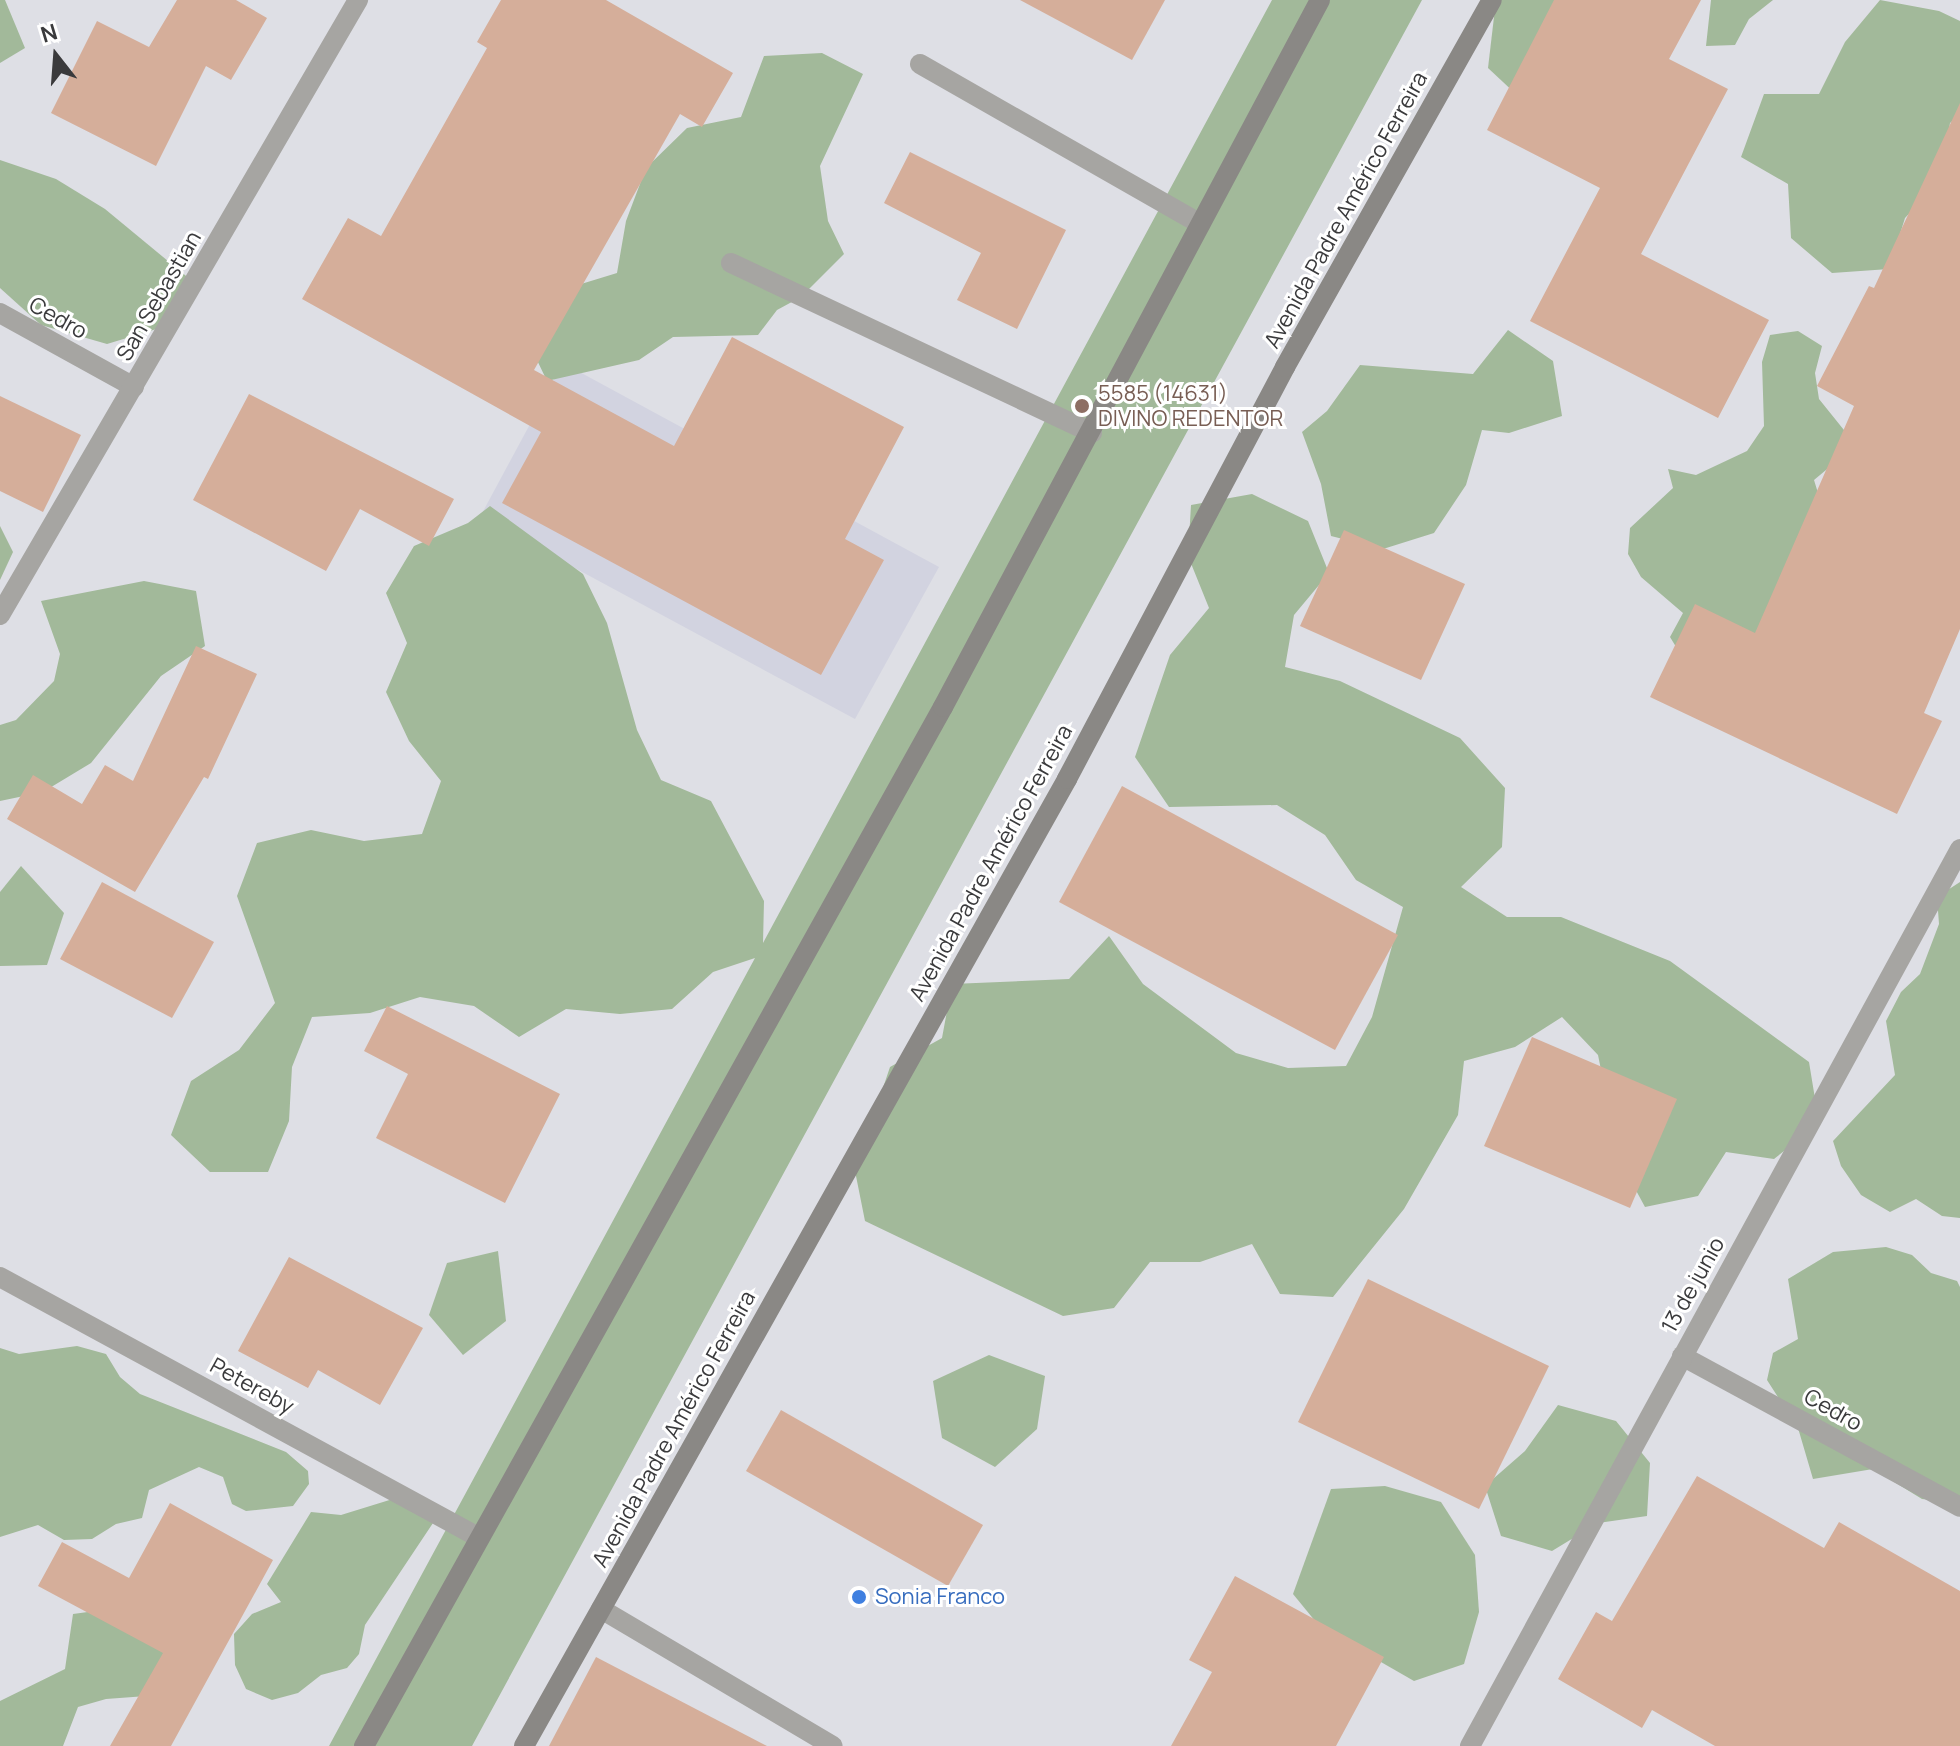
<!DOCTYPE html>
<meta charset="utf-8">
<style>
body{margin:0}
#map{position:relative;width:1960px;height:1746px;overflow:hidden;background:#dedfe5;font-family:Manrope,sans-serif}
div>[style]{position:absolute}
.built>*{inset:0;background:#d2d3e0}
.green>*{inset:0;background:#a2b99a}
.building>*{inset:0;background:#d5ae9a}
.lane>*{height:20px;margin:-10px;padding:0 10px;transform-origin:10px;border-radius:10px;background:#a6a5a2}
.street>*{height:20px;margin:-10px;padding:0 10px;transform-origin:10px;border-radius:10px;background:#a6a5a2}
.secondary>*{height:20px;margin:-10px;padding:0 10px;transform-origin:10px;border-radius:10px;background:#8a8885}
.dots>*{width:22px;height:22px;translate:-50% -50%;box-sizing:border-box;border:4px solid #fff;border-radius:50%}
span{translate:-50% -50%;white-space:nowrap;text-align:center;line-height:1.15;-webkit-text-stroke:6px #fff;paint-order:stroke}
.street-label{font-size:22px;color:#3a3a3c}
.education-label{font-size:22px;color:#785e54}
.left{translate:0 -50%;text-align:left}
.shop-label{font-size:22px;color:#366cbe}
.north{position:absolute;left:16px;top:16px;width:80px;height:80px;-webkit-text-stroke:6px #fff;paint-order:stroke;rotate:343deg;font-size:22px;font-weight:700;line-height:32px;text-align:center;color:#3a3a3c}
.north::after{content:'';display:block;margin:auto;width:28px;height:36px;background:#3a3a3c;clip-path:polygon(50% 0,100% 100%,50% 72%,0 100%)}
</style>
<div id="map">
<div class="built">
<div style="clip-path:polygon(563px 363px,939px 567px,855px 719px,480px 517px)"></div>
</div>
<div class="green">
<div style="clip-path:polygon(0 0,5px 0,25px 48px,0 63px)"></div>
<div style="clip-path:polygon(1272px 0,1422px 0,472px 1746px,329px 1746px,755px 958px,713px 972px,672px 1009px,620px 1014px,566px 1009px,519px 1037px,474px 1006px,420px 997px,370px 1013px,312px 1017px,292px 1067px,289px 1121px,268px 1172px,210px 1172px,171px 1135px,191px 1081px,239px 1050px,275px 1003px,237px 896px,257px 843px,311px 830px,364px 841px,422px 834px,441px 781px,409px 741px,386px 692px,407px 643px,386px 593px,414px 546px,468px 523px,490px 506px,583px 574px,607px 623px,637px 730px,661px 780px,711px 801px,764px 901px,763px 943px)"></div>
<div style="clip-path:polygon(1496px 0,1573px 0,1535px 112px,1488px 68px)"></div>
<div style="clip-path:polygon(1711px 0,1773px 0,1749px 19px,1735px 45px,1706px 46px)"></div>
<div style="clip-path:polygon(1880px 0,1939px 11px,1960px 21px,1960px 115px,1950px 123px,1942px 178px,1905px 218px,1889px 269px,1832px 273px,1791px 238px,1788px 184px,1741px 157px,1764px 94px,1819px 94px,1845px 42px)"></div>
<div style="clip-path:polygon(822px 53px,863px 74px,820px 166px,828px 221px,844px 254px,801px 297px,777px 310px,758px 335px,673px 337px,639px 360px,547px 381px,525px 335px,555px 292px,617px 273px,626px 221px,646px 168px,687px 128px,741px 117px,764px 56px)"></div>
<div style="clip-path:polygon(0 160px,56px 179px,105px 209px,197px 285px,163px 327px,107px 344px,41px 325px,0 288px)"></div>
<div style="clip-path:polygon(1508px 330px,1553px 361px,1562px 416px,1509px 433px,1482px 430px,1466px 485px,1434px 533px,1383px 549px,1331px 536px,1321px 484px,1302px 432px,1327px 411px,1360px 365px,1473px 374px)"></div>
<div style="clip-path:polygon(1798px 331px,1822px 346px,1815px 373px,1819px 399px,1856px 445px,1814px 480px,1822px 506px,1799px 617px,1684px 660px,1670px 637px,1683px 613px,1641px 577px,1628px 554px,1630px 528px,1673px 488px,1668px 469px,1696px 475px,1747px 451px,1764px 426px,1762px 362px,1770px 335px)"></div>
<div style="clip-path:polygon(1252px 494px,1308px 521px,1329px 573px,1294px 615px,1285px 667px,1340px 681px,1460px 738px,1505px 788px,1502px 847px,1461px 887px,1507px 917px,1561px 917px,1670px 961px,1809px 1062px,1819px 1123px,1774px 1159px,1726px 1152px,1698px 1196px,1645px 1207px,1619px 1159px,1598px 1055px,1562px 1017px,1515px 1047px,1464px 1061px,1458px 1115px,1404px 1209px,1333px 1297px,1280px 1294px,1252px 1244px,1200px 1262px,1150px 1262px,1114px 1308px,1063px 1316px,865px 1221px,855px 1171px,890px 1067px,942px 1038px,952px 984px,1069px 979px,1109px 936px,1143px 984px,1236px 1053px,1288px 1068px,1346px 1066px,1372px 1017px,1403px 907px,1356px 880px,1325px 835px,1277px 805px,1169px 807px,1135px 757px,1170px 655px,1209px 608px,1188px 556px,1191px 505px)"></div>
<div style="clip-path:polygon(0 526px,13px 552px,0 580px)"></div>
<div style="clip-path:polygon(144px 581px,196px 591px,205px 646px,161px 676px,91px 763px,43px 792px,0 801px,0 725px,16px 720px,54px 681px,60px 654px,41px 601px)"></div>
<div style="clip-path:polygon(21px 866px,64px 913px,47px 965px,0 966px,0 892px)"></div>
<div style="clip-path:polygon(1960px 882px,1960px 1218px,1942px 1216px,1916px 1199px,1890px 1212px,1861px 1195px,1841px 1166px,1833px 1141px,1895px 1075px,1886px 1021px,1901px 992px,1920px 974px,1939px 924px,1937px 897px)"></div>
<div style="clip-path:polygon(1886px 1247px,1912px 1255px,1931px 1273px,1957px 1281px,1960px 1287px,1960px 1499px,1950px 1502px,1922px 1499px,1873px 1469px,1813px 1479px,1798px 1428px,1767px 1380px,1773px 1353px,1798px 1339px,1788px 1279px,1833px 1252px)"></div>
<div style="clip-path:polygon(498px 1251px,506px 1321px,463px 1355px,429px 1315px,447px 1263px)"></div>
<div style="clip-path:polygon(77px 1346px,106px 1354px,120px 1377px,140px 1394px,286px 1452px,308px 1471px,309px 1484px,293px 1506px,246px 1511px,232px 1504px,223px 1477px,199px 1467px,149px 1490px,142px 1518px,116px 1524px,92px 1539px,64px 1540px,38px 1525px,0 1537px,0 1348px,19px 1354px)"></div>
<div style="clip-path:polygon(989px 1355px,1045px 1376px,1037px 1429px,995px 1467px,942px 1438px,933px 1381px)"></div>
<div style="clip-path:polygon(1558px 1405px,1616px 1421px,1650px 1463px,1647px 1516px,1598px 1523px,1552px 1551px,1501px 1536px,1485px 1486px,1525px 1451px)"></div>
<div style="clip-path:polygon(1385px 1486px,1441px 1502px,1475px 1555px,1479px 1612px,1464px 1664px,1414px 1681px,1320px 1627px,1293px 1594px,1331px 1489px)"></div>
<div style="clip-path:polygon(396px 1498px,433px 1523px,365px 1625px,359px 1654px,347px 1668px,321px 1675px,298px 1693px,272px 1700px,246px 1689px,235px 1665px,234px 1634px,252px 1614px,281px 1602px,267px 1584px,311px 1512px,341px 1515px)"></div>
<div style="clip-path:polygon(132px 1606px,203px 1662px,160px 1695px,106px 1699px,78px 1707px,63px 1746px,0 1746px,0 1701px,65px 1669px,73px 1614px)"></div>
</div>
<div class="building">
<div style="clip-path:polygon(177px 0,236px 0,267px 18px,231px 80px,206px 66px,156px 166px,51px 113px,97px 21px,149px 47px)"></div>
<div style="clip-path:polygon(501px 0,606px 0,733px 73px,702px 127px,680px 114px,534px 370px,674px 446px,732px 337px,904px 427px,845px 539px,884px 560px,821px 675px,502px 503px,541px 432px,302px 299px,348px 218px,381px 236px,487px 48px,477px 42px)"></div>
<div style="clip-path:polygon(1020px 0,1165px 0,1132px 60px)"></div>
<div style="clip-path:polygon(1554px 0,1701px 0,1669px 59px,1728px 89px,1641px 254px,1769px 320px,1718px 418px,1530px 321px,1600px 188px,1487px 130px)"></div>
<div style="clip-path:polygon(1960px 103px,1960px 629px,1924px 713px,1942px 721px,1897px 814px,1650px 697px,1695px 604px,1755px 633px,1854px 406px,1817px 386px,1869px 286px,1874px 288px)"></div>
<div style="clip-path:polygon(910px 152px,1066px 230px,1017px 329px,957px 300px,981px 253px,884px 203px)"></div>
<div style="clip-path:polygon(249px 394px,454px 499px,429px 546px,360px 509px,326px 571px,193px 500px)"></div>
<div style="clip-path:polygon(0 396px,81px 435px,43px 512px,0 491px)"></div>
<div style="clip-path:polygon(1344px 530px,1465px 584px,1421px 680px,1300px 626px)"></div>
<div style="clip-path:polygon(196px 646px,257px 674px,208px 779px,204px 777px,135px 892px,7px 819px,33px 775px,82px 804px,105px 765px,133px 781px)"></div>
<div style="clip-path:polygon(1122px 786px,1398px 935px,1335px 1050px,1059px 902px)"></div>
<div style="clip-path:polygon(102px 882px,214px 942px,172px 1018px,60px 959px)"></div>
<div style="clip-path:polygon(387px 1006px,560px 1094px,505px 1203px,376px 1138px,408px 1074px,364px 1051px)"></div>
<div style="clip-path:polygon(1532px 1037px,1677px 1099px,1630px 1208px,1484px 1146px)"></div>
<div style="clip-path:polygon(289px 1257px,423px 1328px,380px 1405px,318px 1370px,308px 1388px,238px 1351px)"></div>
<div style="clip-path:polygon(1368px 1279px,1549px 1366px,1479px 1509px,1298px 1422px)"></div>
<div style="clip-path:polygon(781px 1410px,983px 1525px,948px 1586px,746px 1471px)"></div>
<div style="clip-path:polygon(1697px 1476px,1824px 1548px,1839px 1522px,1960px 1591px,1960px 1746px,1715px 1746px,1652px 1710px,1642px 1728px,1558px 1679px,1596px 1612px,1612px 1621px)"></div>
<div style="clip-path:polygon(170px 1503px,273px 1560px,171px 1746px,110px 1746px,163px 1653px,38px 1586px,62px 1542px,129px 1578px)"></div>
<div style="clip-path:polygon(1235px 1576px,1384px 1657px,1336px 1746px,1171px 1746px,1212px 1672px,1189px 1660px)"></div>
<div style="clip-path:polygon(596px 1657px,767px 1746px,549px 1746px)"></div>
</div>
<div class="lane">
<div style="left:920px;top:64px;width:323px;rotate:29.7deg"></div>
<div style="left:731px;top:263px;width:399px;rotate:25.2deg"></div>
</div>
<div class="street">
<div style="left:0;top:313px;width:153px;rotate:28.9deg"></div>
<div style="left:0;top:615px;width:712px;rotate:-59.8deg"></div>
<div style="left:0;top:1277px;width:546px;rotate:28.54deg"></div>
<div style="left:1682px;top:1356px;width:316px;rotate:28.5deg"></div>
<div style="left:601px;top:1609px;width:269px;rotate:30.6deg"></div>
<div style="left:1470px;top:1746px;width:1022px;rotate:-61.35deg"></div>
</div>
<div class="secondary">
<div style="left:364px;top:1746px;width:1189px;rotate:-60.87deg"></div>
<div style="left:943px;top:707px;width:801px;rotate:-61.93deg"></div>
<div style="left:524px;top:1746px;width:1109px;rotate:-60.68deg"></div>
<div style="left:1067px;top:779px;width:466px;rotate:-62.1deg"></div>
<div style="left:1285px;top:367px;width:421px;rotate:-60.6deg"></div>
</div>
<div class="dots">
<div style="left:1082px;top:406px;background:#8d6e63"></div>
<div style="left:859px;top:1597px;background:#3f7fe0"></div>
</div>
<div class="street-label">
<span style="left:1346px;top:210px;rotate:-61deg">Avenida Padre Américo Ferreira</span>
<span style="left:159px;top:296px;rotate:-60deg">San Sebastian</span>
<span style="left:58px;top:318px;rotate:29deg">Cedro</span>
<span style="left:991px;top:863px;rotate:-61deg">Avenida Padre Américo Ferreira</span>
<span style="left:1693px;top:1285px;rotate:-61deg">13 de junio</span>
<span style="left:252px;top:1386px;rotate:29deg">Petereby</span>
<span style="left:1833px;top:1410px;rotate:29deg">Cedro</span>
<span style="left:674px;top:1429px;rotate:-61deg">Avenida Padre Américo Ferreira</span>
</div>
<div class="education-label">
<span class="left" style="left:1098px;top:406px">5585 (14631)<br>DIVINO REDENTOR</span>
</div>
<div class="shop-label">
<span class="left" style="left:875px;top:1597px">Sonia Franco</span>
</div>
<div class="north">N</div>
</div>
